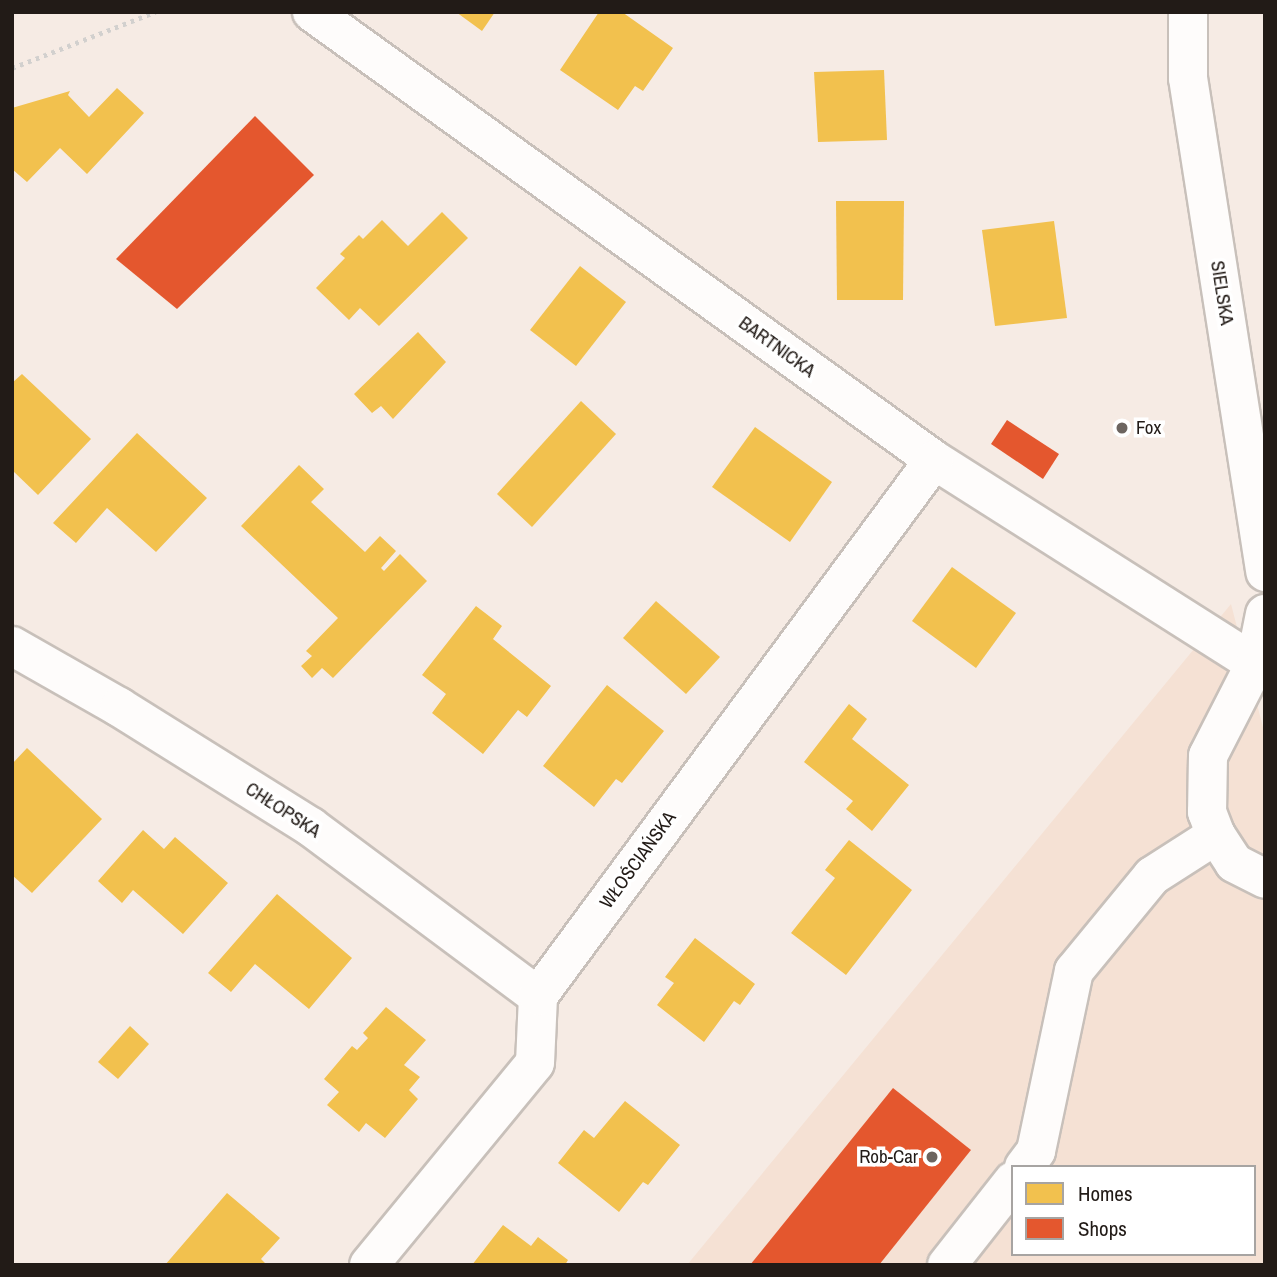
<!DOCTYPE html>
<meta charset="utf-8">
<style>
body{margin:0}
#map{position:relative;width:1277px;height:1277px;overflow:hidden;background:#f6ebe4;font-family:"Archivo Narrow",sans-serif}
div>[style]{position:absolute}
.built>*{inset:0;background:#f5e1d4}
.homes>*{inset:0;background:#f2c14e}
.shops>*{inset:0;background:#e4572e}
.path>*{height:4.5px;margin-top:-2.25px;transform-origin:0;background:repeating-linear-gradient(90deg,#d2d0ce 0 3.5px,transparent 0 8.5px)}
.roads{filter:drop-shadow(2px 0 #c8c0ba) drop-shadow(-2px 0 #c8c0ba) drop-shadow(0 2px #c8c0ba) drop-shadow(0 -2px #c8c0ba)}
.minor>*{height:38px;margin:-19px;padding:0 19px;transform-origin:19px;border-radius:19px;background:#fefcfb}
.dots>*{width:19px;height:19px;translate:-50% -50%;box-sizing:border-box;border:4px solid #fff;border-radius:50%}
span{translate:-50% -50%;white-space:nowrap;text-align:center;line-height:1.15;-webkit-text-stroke:7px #fff;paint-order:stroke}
.street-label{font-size:19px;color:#221b17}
.poi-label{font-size:19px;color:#221b17}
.left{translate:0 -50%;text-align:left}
.right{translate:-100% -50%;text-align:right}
.frame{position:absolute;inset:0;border:14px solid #221b17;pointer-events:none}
.legend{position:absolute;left:1011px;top:1165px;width:245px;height:91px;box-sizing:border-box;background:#fff;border:2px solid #a7a4a2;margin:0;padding:9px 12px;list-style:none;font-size:21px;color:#221b17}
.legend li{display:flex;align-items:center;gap:14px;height:35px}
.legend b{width:35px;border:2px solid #a7a4a2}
</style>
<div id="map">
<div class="built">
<div style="clip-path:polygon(evenodd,1231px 604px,1265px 735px,1265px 1265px,687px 1265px,1231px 604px,1013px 1167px,1254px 1167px,1254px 1254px,1013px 1254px,1013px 1167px)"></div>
</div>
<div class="homes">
<div style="clip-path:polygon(456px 12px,495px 12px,482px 31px)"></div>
<div style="clip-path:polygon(599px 12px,622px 12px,673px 48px,643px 91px,635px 86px,618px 110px,560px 70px)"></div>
<div style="clip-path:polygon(884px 70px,887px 140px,818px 142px,814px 72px)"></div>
<div style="clip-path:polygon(117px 88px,144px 113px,87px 174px,60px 148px,27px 182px,12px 169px,12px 108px,70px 91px,68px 95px,89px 117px)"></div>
<div style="clip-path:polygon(836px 201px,904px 201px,903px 300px,837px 300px)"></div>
<div style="clip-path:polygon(442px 212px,468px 238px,379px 326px,360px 308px,349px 320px,316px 288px,345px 258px,340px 254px,359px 235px,363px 239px,382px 220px,408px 246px)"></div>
<div style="clip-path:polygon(1054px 221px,1067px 318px,995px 326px,982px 230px)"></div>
<div style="clip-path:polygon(580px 266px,626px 302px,576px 366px,530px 330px)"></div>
<div style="clip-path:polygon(418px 332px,446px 362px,393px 419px,381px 406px,372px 413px,354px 394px)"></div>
<div style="clip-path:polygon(22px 374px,91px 439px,38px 495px,12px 470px,12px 383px)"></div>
<div style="clip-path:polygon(581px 401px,616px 434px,532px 527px,497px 494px)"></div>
<div style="clip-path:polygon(755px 427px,832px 482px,790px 542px,712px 487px)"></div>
<div style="clip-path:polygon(137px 433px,207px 498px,156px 552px,107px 508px,76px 543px,53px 523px)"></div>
<div style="clip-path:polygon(299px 465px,324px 489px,311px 502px,365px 552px,380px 536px,396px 551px,381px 568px,384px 571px,400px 554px,427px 581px,333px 678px,322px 668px,312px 678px,301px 666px,312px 656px,306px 651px,338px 618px,241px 526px)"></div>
<div style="clip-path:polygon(952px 567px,1016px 613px,976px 668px,912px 621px)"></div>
<div style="clip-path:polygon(656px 601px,720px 657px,686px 694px,623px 638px)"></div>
<div style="clip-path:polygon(476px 606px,502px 626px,493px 639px,551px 686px,527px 717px,518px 710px,483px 754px,432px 713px,446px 694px,422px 675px)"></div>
<div style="clip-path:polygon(607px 685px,664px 731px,622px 783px,616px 779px,594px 807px,543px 766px)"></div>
<div style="clip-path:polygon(849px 704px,867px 719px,852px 739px,909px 785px,872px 831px,846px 809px,853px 801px,804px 762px)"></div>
<div style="clip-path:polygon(27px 748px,102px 819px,32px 893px,12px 875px,12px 764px)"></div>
<div style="clip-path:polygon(143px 830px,164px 849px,175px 837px,228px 883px,183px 934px,133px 890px,122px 903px,98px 881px)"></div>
<div style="clip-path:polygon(849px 840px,912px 890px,846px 975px,791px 933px,835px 878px,825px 870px)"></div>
<div style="clip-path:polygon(277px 894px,352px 958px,309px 1009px,255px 964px,231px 992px,208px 973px)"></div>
<div style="clip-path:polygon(695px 938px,755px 984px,740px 1005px,734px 1001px,704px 1042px,657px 1005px,674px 983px,665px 977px)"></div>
<div style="clip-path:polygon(386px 1007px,426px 1040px,404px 1065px,420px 1077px,409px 1090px,418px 1099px,385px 1138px,366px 1123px,359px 1132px,327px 1105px,339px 1092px,324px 1079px,352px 1046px,357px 1050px,368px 1038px,363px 1033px)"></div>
<div style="clip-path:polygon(130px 1026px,149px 1044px,118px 1079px,98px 1062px)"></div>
<div style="clip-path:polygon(625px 1101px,680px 1145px,648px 1185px,643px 1182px,619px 1212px,558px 1163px,584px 1130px,594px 1138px)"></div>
<div style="clip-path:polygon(227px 1193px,280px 1238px,261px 1259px,267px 1265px,165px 1265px)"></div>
<div style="clip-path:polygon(503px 1225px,531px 1246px,538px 1237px,568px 1260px,565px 1265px,472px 1265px)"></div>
</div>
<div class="shops">
<div style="clip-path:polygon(255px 116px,314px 175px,177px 309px,116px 259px)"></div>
<div style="clip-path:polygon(1007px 420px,1059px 454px,1043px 479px,991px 444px)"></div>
<div style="clip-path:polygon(893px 1088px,971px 1150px,879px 1265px,750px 1265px)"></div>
</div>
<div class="path">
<div style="left:12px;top:68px;width:154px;rotate:-21.4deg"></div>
</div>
<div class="roads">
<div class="minor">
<div style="left:312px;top:12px;width:767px;rotate:35.76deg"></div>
<div style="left:934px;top:460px;width:380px;rotate:32.4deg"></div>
<div style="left:1188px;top:12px;width:66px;rotate:90deg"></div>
<div style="left:1188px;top:78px;width:500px;rotate:81.1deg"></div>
<div style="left:1265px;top:614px;width:51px;rotate:101.3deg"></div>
<div style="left:1255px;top:664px;width:103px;rotate:117.1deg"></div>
<div style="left:1208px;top:756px;width:56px;rotate:91deg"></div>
<div style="left:1207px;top:812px;width:25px;rotate:69deg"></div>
<div style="left:1216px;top:835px;width:33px;rotate:57deg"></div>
<div style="left:1234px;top:863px;width:35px;rotate:27deg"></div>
<div style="left:12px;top:646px;width:123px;rotate:29.7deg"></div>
<div style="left:119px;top:707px;width:226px;rotate:32deg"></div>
<div style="left:311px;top:827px;width:283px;rotate:36.7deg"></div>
<div style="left:1024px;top:1167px;width:20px;rotate:-53deg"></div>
<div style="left:1036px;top:1151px;width:184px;rotate:-78.1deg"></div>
<div style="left:1074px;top:971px;width:123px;rotate:-50.6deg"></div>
<div style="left:1152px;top:876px;width:76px;rotate:-32.6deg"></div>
<div style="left:369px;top:1265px;width:261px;rotate:-50.6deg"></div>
<div style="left:535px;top:1063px;width:67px;rotate:-87.4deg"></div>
<div style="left:538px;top:996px;width:666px;rotate:-53.54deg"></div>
<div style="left:947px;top:1265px;width:107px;rotate:-51.8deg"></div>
</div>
</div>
<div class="dots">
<div style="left:1122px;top:428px;background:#6c645f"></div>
<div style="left:932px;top:1157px;background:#6c645f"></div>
</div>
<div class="street-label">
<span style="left:1222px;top:293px;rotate:81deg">SIELSKA</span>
<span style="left:777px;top:347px;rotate:36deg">BARTNICKA</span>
<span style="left:283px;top:810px;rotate:33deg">CHŁOPSKA</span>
<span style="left:638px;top:860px;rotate:-54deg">WŁOŚCIAŃSKA</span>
</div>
<div class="poi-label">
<span class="left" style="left:1136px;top:428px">Fox</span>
<span class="right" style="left:918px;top:1157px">Rob-Car</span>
</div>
<div class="frame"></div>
<ul class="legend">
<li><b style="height:19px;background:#f2c14e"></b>Homes</li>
<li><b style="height:19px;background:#e4572e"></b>Shops</li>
</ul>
</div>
